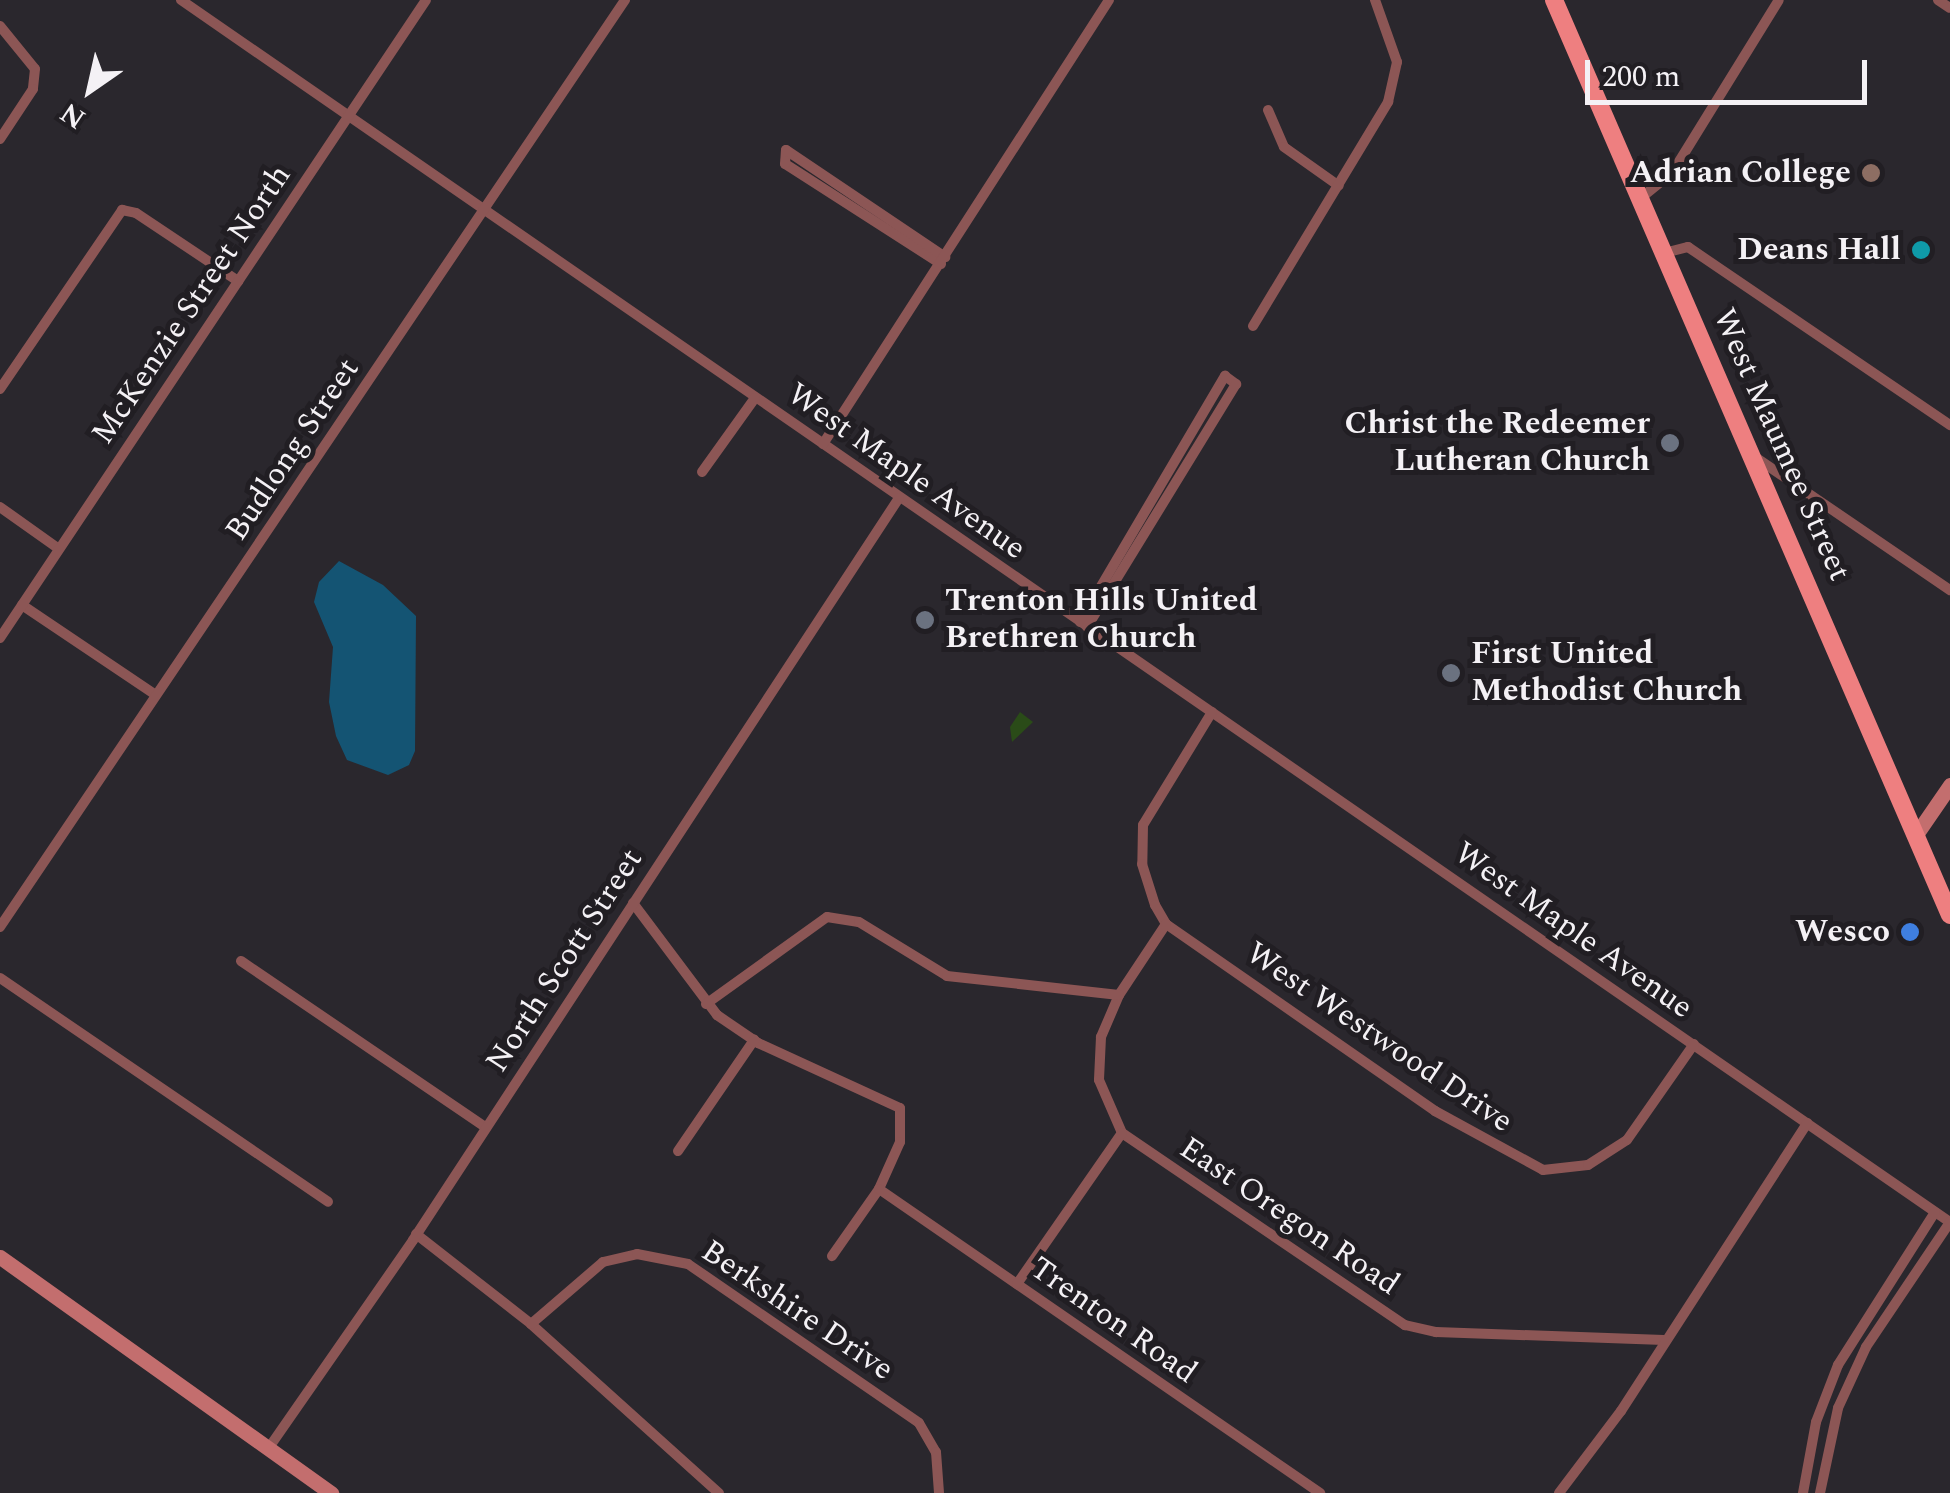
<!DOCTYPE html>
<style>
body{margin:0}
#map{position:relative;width:1950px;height:1493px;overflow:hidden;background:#2a272d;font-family:Spectral,serif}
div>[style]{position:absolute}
.green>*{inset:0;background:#2a4b18}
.water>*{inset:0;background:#145473}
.street>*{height:10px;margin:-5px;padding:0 5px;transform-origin:5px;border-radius:5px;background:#8c5655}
.secondary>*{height:15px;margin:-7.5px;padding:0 7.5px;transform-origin:7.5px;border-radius:7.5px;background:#c36e6e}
.primary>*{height:18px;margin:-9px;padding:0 9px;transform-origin:9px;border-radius:9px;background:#ee7f80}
.dots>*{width:28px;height:28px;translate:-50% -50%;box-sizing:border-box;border:5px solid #211e23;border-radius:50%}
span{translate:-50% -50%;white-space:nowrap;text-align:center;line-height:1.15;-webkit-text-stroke:10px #211e23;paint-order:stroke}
.poi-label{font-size:32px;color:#f4f1f5;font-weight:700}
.right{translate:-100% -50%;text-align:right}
.left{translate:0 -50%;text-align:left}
.street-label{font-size:32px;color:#f4f1f5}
.north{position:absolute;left:40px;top:40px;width:100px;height:100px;-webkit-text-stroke:8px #211e23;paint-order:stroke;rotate:214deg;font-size:28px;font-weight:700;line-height:40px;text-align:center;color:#f4f1f5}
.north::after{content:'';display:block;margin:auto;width:35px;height:45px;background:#f4f1f5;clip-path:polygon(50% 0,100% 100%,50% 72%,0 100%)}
.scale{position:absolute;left:1585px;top:60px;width:282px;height:45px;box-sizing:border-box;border:5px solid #f4f1f5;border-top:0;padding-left:12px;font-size:30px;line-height:35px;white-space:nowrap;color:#f4f1f5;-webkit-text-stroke:8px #211e23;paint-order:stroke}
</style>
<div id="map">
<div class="green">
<div style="clip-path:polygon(1020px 712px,1033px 722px,1012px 742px,1010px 727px)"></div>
</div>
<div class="water">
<div style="clip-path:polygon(339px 561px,383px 585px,416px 616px,415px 751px,409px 765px,388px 775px,347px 760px,336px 736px,329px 702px,333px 647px,314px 602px,319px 582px)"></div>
</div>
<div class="street">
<div style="left:181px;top:0;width:2150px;rotate:34.64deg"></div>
<div style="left:1938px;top:0;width:14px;rotate:34deg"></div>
<div style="left:0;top:26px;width:55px;rotate:50.9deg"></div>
<div style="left:35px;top:69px;width:20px;rotate:96deg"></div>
<div style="left:33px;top:89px;width:60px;rotate:123.4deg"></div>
<div style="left:1268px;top:110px;width:40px;rotate:66.6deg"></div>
<div style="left:1284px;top:147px;width:67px;rotate:35.3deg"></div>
<div style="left:1642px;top:197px;width:38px;rotate:-39deg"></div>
<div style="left:1672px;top:173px;width:203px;rotate:-58.3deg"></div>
<div style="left:1664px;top:253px;width:25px;rotate:-14deg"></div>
<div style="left:1688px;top:247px;width:317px;rotate:34.2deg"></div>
<div style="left:941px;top:264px;width:185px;rotate:-147.3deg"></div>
<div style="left:785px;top:164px;width:14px;rotate:-86deg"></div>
<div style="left:786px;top:150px;width:192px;rotate:33.9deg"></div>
<div style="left:1253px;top:326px;width:262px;rotate:-58.9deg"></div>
<div style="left:1388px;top:102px;width:41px;rotate:-77.3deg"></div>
<div style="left:1397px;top:62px;width:66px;rotate:-109.5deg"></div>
<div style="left:0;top:389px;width:217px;rotate:-55.7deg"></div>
<div style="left:122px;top:210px;width:14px;rotate:12deg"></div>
<div style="left:136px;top:213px;width:123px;rotate:33.7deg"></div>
<div style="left:823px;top:444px;width:528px;rotate:-57.21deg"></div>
<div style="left:1752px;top:455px;width:240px;rotate:34.3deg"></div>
<div style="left:702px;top:472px;width:91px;rotate:-54.4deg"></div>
<div style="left:0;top:507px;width:72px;rotate:35.4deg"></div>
<div style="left:22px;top:605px;width:161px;rotate:33.9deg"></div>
<div style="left:1080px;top:622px;width:286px;rotate:-59.5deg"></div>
<div style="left:1225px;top:376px;width:14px;rotate:36deg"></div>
<div style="left:1236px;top:384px;width:285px;rotate:121.5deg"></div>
<div style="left:0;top:638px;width:767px;rotate:-56.27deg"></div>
<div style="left:1212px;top:712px;width:132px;rotate:121.4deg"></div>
<div style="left:1143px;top:825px;width:39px;rotate:91deg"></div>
<div style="left:1142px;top:864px;width:43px;rotate:72.4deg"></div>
<div style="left:1155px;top:905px;width:22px;rotate:60deg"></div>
<div style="left:1166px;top:924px;width:328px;rotate:34.8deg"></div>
<div style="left:1435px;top:1111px;width:123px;rotate:28.6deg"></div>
<div style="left:1543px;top:1170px;width:45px;rotate:-6.3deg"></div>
<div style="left:1588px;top:1165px;width:46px;rotate:-32.7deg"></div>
<div style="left:1627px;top:1140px;width:117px;rotate:-55.1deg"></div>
<div style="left:633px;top:903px;width:140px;rotate:53.1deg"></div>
<div style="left:717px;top:1015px;width:50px;rotate:34.3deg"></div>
<div style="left:758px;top:1043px;width:156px;rotate:24.6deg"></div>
<div style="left:900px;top:1108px;width:34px;rotate:90deg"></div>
<div style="left:900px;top:1142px;width:51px;rotate:114.1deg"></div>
<div style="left:879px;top:1189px;width:82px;rotate:125deg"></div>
<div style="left:1166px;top:924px;width:85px;rotate:123.5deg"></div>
<div style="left:1119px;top:995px;width:46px;rotate:113.2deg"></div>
<div style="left:1101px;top:1037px;width:43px;rotate:92.7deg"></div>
<div style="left:1099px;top:1080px;width:58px;rotate:66.5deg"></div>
<div style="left:1122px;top:1133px;width:342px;rotate:34.2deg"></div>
<div style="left:1405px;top:1325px;width:32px;rotate:13deg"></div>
<div style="left:1436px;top:1332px;width:228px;rotate:2deg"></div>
<div style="left:0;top:927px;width:1118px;rotate:-56.01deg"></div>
<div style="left:241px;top:961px;width:295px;rotate:34.2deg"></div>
<div style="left:0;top:978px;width:397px;rotate:34.3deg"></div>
<div style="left:706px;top:1004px;width:149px;rotate:-35.7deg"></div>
<div style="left:827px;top:917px;width:32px;rotate:9deg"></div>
<div style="left:859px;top:922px;width:103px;rotate:31.5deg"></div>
<div style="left:947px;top:976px;width:173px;rotate:6.3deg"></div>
<div style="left:678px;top:1151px;width:135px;rotate:-55.6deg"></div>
<div style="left:879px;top:1189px;width:536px;rotate:34.58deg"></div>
<div style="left:416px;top:1234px;width:146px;rotate:38deg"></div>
<div style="left:531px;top:1324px;width:253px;rotate:42deg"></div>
<div style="left:1017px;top:1284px;width:184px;rotate:-55.2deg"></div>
<div style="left:531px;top:1324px;width:95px;rotate:-40.7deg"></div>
<div style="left:603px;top:1262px;width:35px;rotate:-13deg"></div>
<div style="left:637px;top:1254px;width:52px;rotate:11.1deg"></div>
<div style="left:688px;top:1264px;width:280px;rotate:34.5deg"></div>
<div style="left:919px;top:1423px;width:34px;rotate:60deg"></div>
<div style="left:936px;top:1452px;width:41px;rotate:85.8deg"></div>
<div style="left:268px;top:1449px;width:254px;rotate:-55.2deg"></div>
<div style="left:413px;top:1240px;width:887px;rotate:-56.78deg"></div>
<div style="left:1559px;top:1493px;width:103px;rotate:-52.9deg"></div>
<div style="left:1621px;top:1411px;width:343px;rotate:-57.1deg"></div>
<div style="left:1803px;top:1493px;width:72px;rotate:-79.6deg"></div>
<div style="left:1816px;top:1422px;width:61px;rotate:-68.9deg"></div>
<div style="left:1838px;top:1365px;width:181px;rotate:-57.6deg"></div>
<div style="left:1820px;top:1493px;width:87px;rotate:-78deg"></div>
<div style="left:1838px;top:1408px;width:67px;rotate:-65.3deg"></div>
<div style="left:1866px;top:1347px;width:151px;rotate:-56.1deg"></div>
</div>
<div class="secondary">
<div style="left:1915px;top:836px;width:62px;rotate:-55.5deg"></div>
<div style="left:0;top:1257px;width:407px;rotate:35.5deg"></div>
</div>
<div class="primary">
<div style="left:1554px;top:0;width:997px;rotate:66.6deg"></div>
</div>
<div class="dots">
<div style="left:1871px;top:173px;background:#8d6e63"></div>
<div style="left:1921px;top:250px;background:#0f9aa8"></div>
<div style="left:1670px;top:443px;background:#6b7280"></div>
<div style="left:925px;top:620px;background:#6b7280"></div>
<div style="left:1451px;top:673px;background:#6b7280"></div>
<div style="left:1910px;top:932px;background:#3f7fe0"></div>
</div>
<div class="poi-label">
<span class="right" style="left:1851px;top:173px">Adrian College</span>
<span class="right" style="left:1901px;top:250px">Deans Hall</span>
<span class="right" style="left:1650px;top:443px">Christ the Redeemer<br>Lutheran Church</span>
<span class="left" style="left:945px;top:620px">Trenton Hills United<br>Brethren Church</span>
<span class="left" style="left:1471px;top:673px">First United<br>Methodist Church</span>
<span class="right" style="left:1890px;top:932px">Wesco</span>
</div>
<div class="street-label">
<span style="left:192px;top:305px;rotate:-56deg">McKenzie Street North</span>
<span style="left:1781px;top:445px;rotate:66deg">West Maumee Street</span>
<span style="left:293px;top:450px;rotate:-56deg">Budlong Street</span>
<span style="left:906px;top:472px;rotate:35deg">West Maple Avenue</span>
<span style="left:1573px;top:931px;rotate:35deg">West Maple Avenue</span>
<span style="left:565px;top:961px;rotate:-57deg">North Scott Street</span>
<span style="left:1379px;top:1038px;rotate:34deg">West Westwood Drive</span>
<span style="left:1289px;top:1217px;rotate:34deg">East Oregon Road</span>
<span style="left:797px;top:1311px;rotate:34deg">Berkshire Drive</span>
<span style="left:1113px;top:1321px;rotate:35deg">Trenton Road</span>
</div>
<div class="north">N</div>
<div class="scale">200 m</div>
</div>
